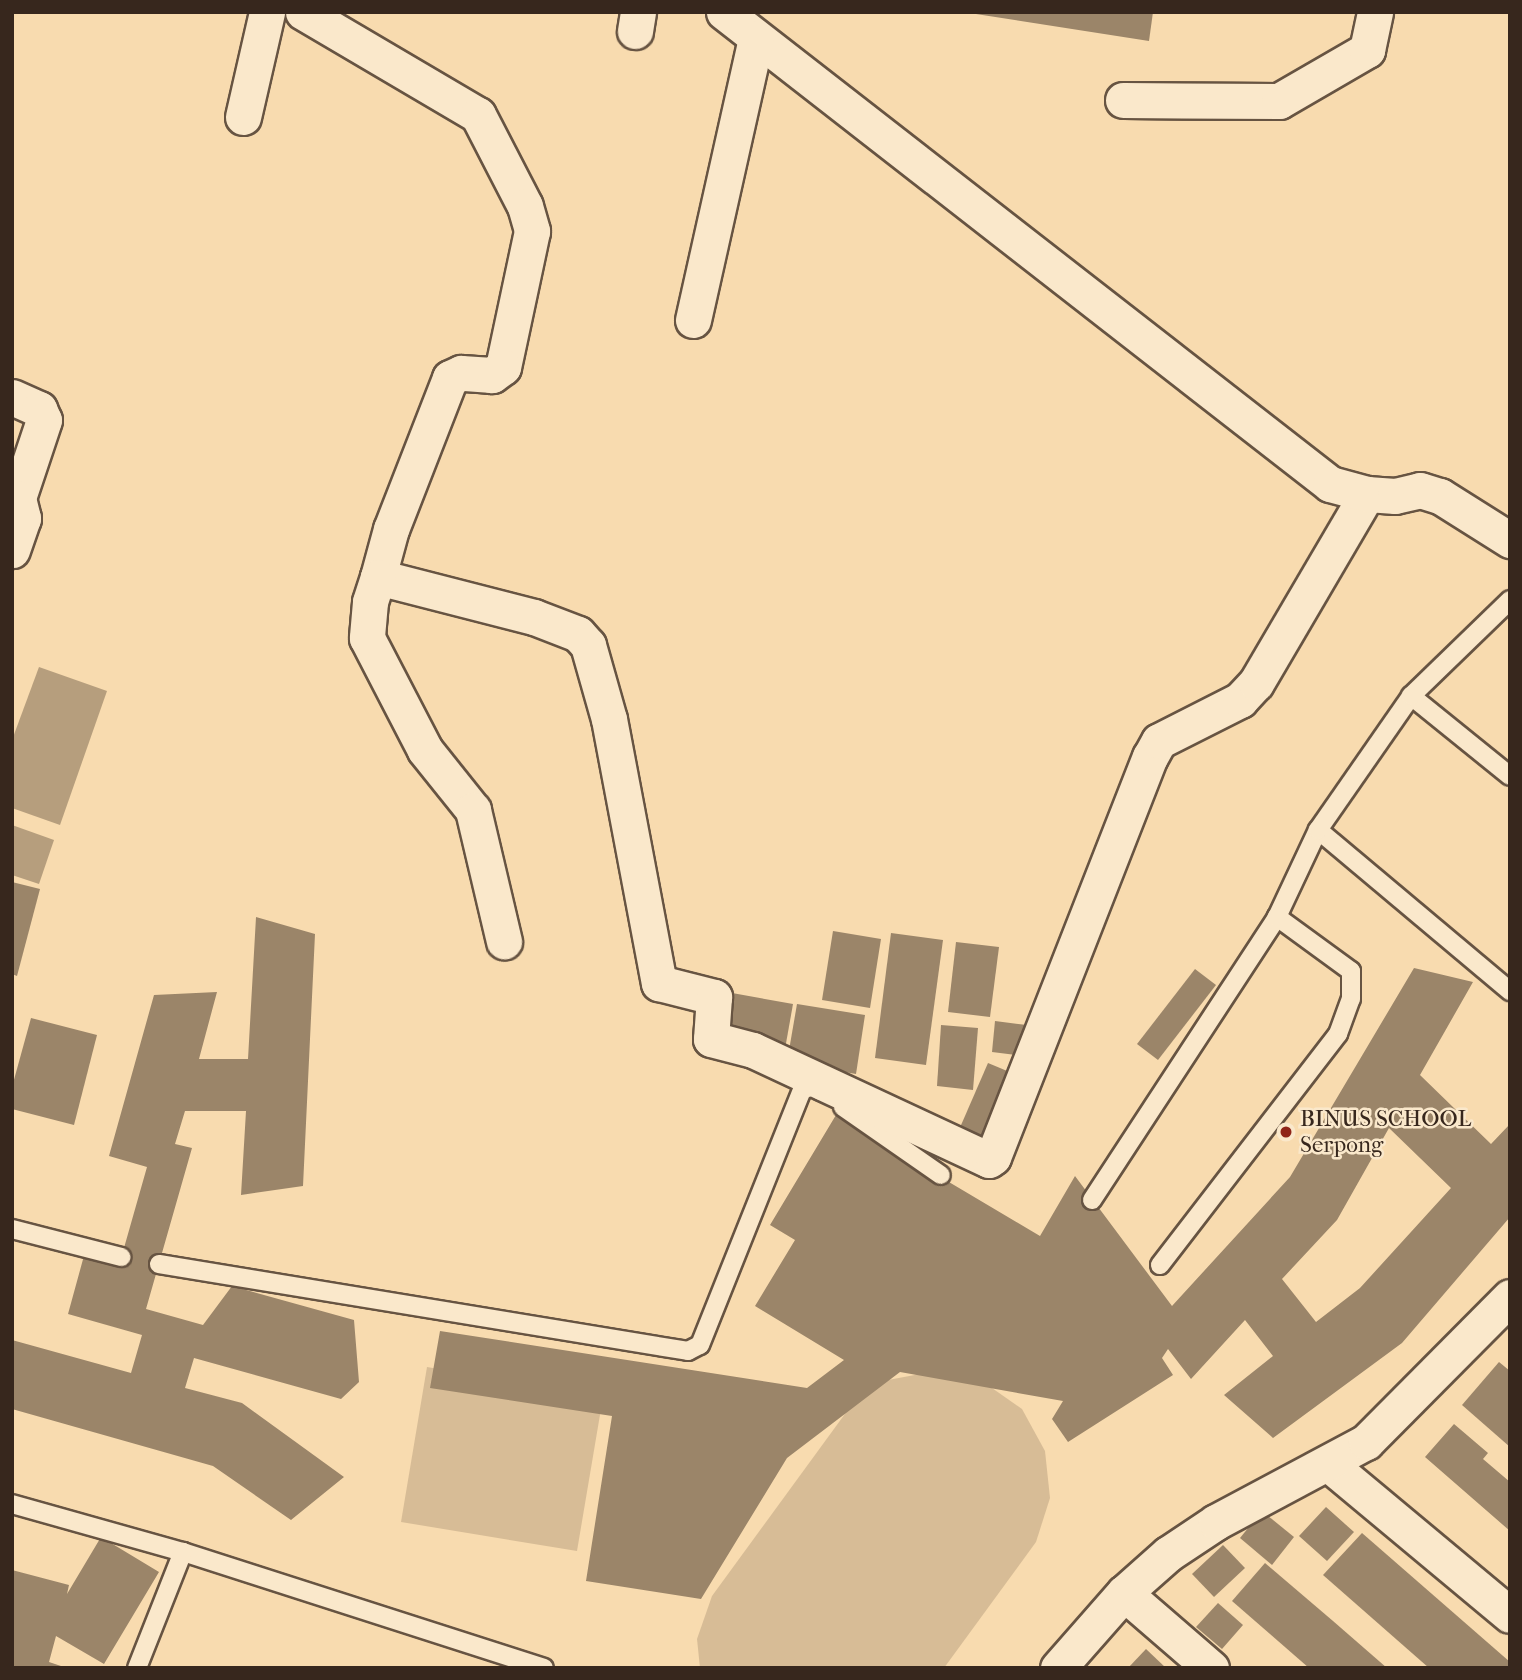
<!DOCTYPE html>
<style>
body{margin:0}
#map{position:relative;width:1522px;height:1680px;overflow:hidden;background:#f8dbaf;font-family:"IM FELL French Canon",serif}
div>[style]{position:absolute}
.green>*{inset:0;background:#d7bc96}
.water>*{inset:0;background:#b69e7d}
.building>*{inset:0;background:#9b8569}
.roads{filter:drop-shadow(2px 0 #675442) drop-shadow(-2px 0 #675442) drop-shadow(0 2px #675442) drop-shadow(0 -2px #675442)}
.lane>*{height:18px;margin:-9px;padding:0 9px;transform-origin:9px;border-radius:9px;background:#fae8cb}
.street>*{height:35px;margin:-17.5px;padding:0 17.5px;transform-origin:17.5px;border-radius:17.5px;background:#fae8cb}
.dots>*{width:19px;height:19px;translate:-50% -50%;box-sizing:border-box;border:4px solid #fae8cb;border-radius:50%}
span{translate:-50% -50%;white-space:nowrap;text-align:center;line-height:1.15;-webkit-text-stroke:5px #fae8cb;paint-order:stroke}
.poi-label{font-size:23px;color:#37271d}
.left{translate:0 -50%;text-align:left}
.frame{position:absolute;inset:0;border:14px solid #37271d;pointer-events:none}
</style>
<div id="map">
<div class="green">
<div style="clip-path:polygon(427px 1367px,603px 1397px,577px 1551px,401px 1522px)"></div>
<div style="clip-path:polygon(936px 1371px,982px 1381px,1022px 1409px,1045px 1451px,1050px 1498px,1036px 1542px,944px 1668px,700px 1668px,697px 1639px,712px 1596px,850px 1407px,888px 1380px)"></div>
</div>
<div class="water">
<div style="clip-path:polygon(39px 667px,107px 691px,60px 825px,12px 808px,12px 740px)"></div>
<div style="clip-path:polygon(12px 825px,54px 840px,39px 884px,12px 875px)"></div>
</div>
<div class="building">
<div style="clip-path:polygon(963px 12px,1153px 12px,1149px 41px)"></div>
<div style="clip-path:polygon(12px 882px,40px 889px,17px 976px,12px 974px)"></div>
<div style="clip-path:polygon(256px 917px,315px 934px,303px 1186px,241px 1195px,246px 1111px,185px 1111px,175px 1144px,192px 1148px,146px 1309px,203px 1325px,232px 1286px,354px 1320px,359px 1382px,341px 1399px,194px 1358px,185px 1388px,242px 1403px,344px 1477px,291px 1520px,213px 1466px,12px 1409px,12px 1340px,131px 1373px,142px 1335px,68px 1314px,85px 1252px,120px 1262px,147px 1167px,109px 1156px,154px 995px,217px 992px,199px 1059px,248px 1059px)"></div>
<div style="clip-path:polygon(833px 931px,881px 939px,870px 1008px,822px 1000px)"></div>
<div style="clip-path:polygon(891px 933px,943px 940px,926px 1065px,875px 1058px)"></div>
<div style="clip-path:polygon(956px 942px,999px 947px,990px 1017px,948px 1012px)"></div>
<div style="clip-path:polygon(evenodd,1414px 968px,1473px 982px,1420px 1075px,1491px 1144px,1510px 1124px,1510px 1217px,1402px 1343px,1273px 1438px,1224px 1395px,1273px 1356px,1245px 1320px,1191px 1379px,1168px 1349px,1162px 1358px,1173px 1375px,1068px 1442px,1052px 1419px,1063px 1401px,900px 1372px,787px 1458px,701px 1599px,586px 1581px,612px 1416px,430px 1388px,440px 1331px,807px 1388px,844px 1360px,755px 1306px,795px 1240px,770px 1225px,836px 1115px,1040px 1236px,1075px 1176px,1172px 1306px,1290px 1177px,1414px 968px,1389px 1128px,1451px 1188px,1360px 1288px,1316px 1322px,1282px 1279px,1337px 1220px,1389px 1128px)"></div>
<div style="clip-path:polygon(1195px 969px,1216px 985px,1158px 1060px,1137px 1044px)"></div>
<div style="clip-path:polygon(721px 991px,793px 1004px,785px 1049px,713px 1036px)"></div>
<div style="clip-path:polygon(797px 1004px,865px 1015px,856px 1074px,787px 1062px)"></div>
<div style="clip-path:polygon(31px 1018px,97px 1035px,74px 1125px,12px 1109px,12px 1087px)"></div>
<div style="clip-path:polygon(995px 1021px,1027px 1025px,1024px 1056px,992px 1052px)"></div>
<div style="clip-path:polygon(941px 1025px,978px 1028px,973px 1090px,937px 1086px)"></div>
<div style="clip-path:polygon(988px 1063px,1019px 1076px,987px 1153px,955px 1139px)"></div>
<div style="clip-path:polygon(1499px 1362px,1510px 1371px,1510px 1447px,1462px 1405px)"></div>
<div style="clip-path:polygon(1454px 1424px,1488px 1453px,1483px 1459px,1510px 1482px,1510px 1531px,1425px 1457px)"></div>
<div style="clip-path:polygon(1326px 1507px,1354px 1532px,1327px 1561px,1299px 1536px)"></div>
<div style="clip-path:polygon(1262px 1511px,1294px 1537px,1272px 1565px,1240px 1538px)"></div>
<div style="clip-path:polygon(1362px 1533px,1510px 1662px,1510px 1668px,1429px 1668px,1323px 1575px)"></div>
<div style="clip-path:polygon(101px 1537px,159px 1572px,104px 1664px,56px 1636px,49px 1662px,67px 1668px,12px 1668px,12px 1570px,69px 1585px,67px 1594px)"></div>
<div style="clip-path:polygon(1223px 1545px,1245px 1568px,1214px 1597px,1192px 1574px)"></div>
<div style="clip-path:polygon(1265px 1563px,1333px 1621px,1387px 1668px,1309px 1668px,1232px 1601px)"></div>
<div style="clip-path:polygon(1218px 1603px,1243px 1625px,1222px 1649px,1196px 1627px)"></div>
<div style="clip-path:polygon(1146px 1649px,1166px 1668px,1128px 1668px)"></div>
</div>
<div class="roads">
<div class="lane">
<div style="left:1411px;top:696px;width:127px;rotate:38.9deg"></div>
<div style="left:1318px;top:830px;width:251px;rotate:40deg"></div>
<div style="left:843px;top:1107px;width:119px;rotate:34.8deg"></div>
<div style="left:1092px;top:1200px;width:338px;rotate:-56.8deg"></div>
<div style="left:1277px;top:917px;width:96px;rotate:-64.8deg"></div>
<div style="left:1318px;top:830px;width:163px;rotate:-55.2deg"></div>
<div style="left:1411px;top:696px;width:138px;rotate:-44.1deg"></div>
<div style="left:12px;top:1229px;width:113px;rotate:14.4deg"></div>
<div style="left:159px;top:1264px;width:536px;rotate:9.34deg"></div>
<div style="left:688px;top:1351px;width:13px;rotate:-27deg"></div>
<div style="left:700px;top:1345px;width:275px;rotate:-68.2deg"></div>
<div style="left:802px;top:1090px;width:12px;rotate:-20deg"></div>
<div style="left:813px;top:1086px;width:9px;rotate:32deg"></div>
<div style="left:1160px;top:1265px;width:292px;rotate:-52.4deg"></div>
<div style="left:1338px;top:1034px;width:37px;rotate:-70deg"></div>
<div style="left:1351px;top:999px;width:28px;rotate:-90deg"></div>
<div style="left:1351px;top:971px;width:92px;rotate:-143.9deg"></div>
<div style="left:12px;top:1504px;width:178px;rotate:15.7deg"></div>
<div style="left:183px;top:1552px;width:379px;rotate:17.8deg"></div>
<div style="left:137px;top:1668px;width:125px;rotate:-68.4deg"></div>
</div>
<div class="street">
<div style="left:303px;top:12px;width:203px;rotate:30.5deg"></div>
<div style="left:478px;top:115px;width:102px;rotate:62.7deg"></div>
<div style="left:525px;top:206px;width:26px;rotate:74deg"></div>
<div style="left:532px;top:231px;width:139px;rotate:102deg"></div>
<div style="left:503px;top:367px;width:14px;rotate:144deg"></div>
<div style="left:492px;top:375px;width:31px;rotate:-176deg"></div>
<div style="left:461px;top:373px;width:12px;rotate:156deg"></div>
<div style="left:450px;top:378px;width:162px;rotate:111.3deg"></div>
<div style="left:391px;top:529px;width:50px;rotate:105.2deg"></div>
<div style="left:378px;top:577px;width:161px;rotate:14.4deg"></div>
<div style="left:534px;top:617px;width:47px;rotate:21.1deg"></div>
<div style="left:578px;top:634px;width:15px;rotate:48deg"></div>
<div style="left:588px;top:645px;width:77px;rotate:74.2deg"></div>
<div style="left:609px;top:719px;width:269px;rotate:79.3deg"></div>
<div style="left:659px;top:983px;width:57px;rotate:14.3deg"></div>
<div style="left:714px;top:997px;width:42px;rotate:94.1deg"></div>
<div style="left:711px;top:1039px;width:43px;rotate:14.7deg"></div>
<div style="left:753px;top:1050px;width:260px;rotate:25deg"></div>
<div style="left:989px;top:1160px;width:5px;rotate:-37deg"></div>
<div style="left:993px;top:1157px;width:430px;rotate:-68.6deg"></div>
<div style="left:1150px;top:757px;width:18px;rotate:-61deg"></div>
<div style="left:1159px;top:741px;width:91px;rotate:-26.8deg"></div>
<div style="left:1240px;top:700px;width:23px;rotate:-47deg"></div>
<div style="left:1256px;top:683px;width:219px;rotate:-59.6deg"></div>
<div style="left:724px;top:12px;width:768px;rotate:37.91deg"></div>
<div style="left:1330px;top:484px;width:38px;rotate:15deg"></div>
<div style="left:1367px;top:494px;width:28px;rotate:4deg"></div>
<div style="left:1395px;top:496px;width:26px;rotate:-13deg"></div>
<div style="left:1420px;top:490px;width:21px;rotate:17deg"></div>
<div style="left:1440px;top:496px;width:83px;rotate:32.2deg"></div>
<div style="left:635px;top:31px;width:19px;rotate:-81deg"></div>
<div style="left:1123px;top:100px;width:156px;rotate:0.4deg"></div>
<div style="left:1279px;top:101px;width:102px;rotate:-30.1deg"></div>
<div style="left:1367px;top:50px;width:39px;rotate:-78deg"></div>
<div style="left:243px;top:117px;width:108px;rotate:-77.1deg"></div>
<div style="left:693px;top:320px;width:289px;rotate:-77.4deg"></div>
<div style="left:12px;top:397px;width:30px;rotate:24deg"></div>
<div style="left:39px;top:409px;width:12px;rotate:66deg"></div>
<div style="left:44px;top:420px;width:82px;rotate:108.4deg"></div>
<div style="left:18px;top:498px;width:21px;rotate:76deg"></div>
<div style="left:23px;top:518px;width:34px;rotate:109deg"></div>
<div style="left:378px;top:577px;width:26px;rotate:108deg"></div>
<div style="left:370px;top:602px;width:36px;rotate:95deg"></div>
<div style="left:367px;top:638px;width:126px;rotate:62.6deg"></div>
<div style="left:425px;top:750px;width:77px;rotate:51.3deg"></div>
<div style="left:473px;top:810px;width:135px;rotate:76.7deg"></div>
<div style="left:1330px;top:1465px;width:234px;rotate:39.8deg"></div>
<div style="left:1124px;top:1593px;width:115px;rotate:40.8deg"></div>
<div style="left:1058px;top:1668px;width:100px;rotate:-48.7deg"></div>
<div style="left:1124px;top:1593px;width:59px;rotate:-41.6deg"></div>
<div style="left:1168px;top:1554px;width:58px;rotate:-33.7deg"></div>
<div style="left:1216px;top:1522px;width:170px;rotate:-28.1deg"></div>
<div style="left:1366px;top:1442px;width:204px;rotate:-45.2deg"></div>
</div>
</div>
<div class="dots">
<div style="left:1286px;top:1132px;background:#8f2418"></div>
</div>
<div class="poi-label">
<span class="left" style="left:1300px;top:1132px">BINUS SCHOOL<br>Serpong</span>
</div>
<div class="frame"></div>
</div>
